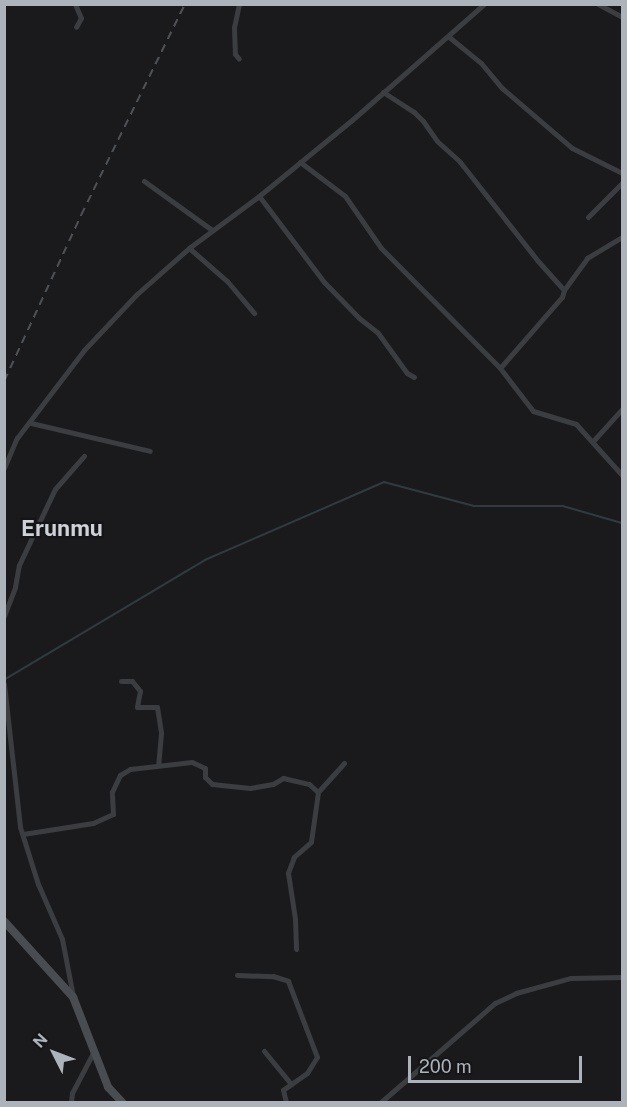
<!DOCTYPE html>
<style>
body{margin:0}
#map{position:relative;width:627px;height:1107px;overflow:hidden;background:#1a1a1c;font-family:"Public Sans",sans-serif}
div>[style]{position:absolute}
.stream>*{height:1.5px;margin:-0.75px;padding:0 0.75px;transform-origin:0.75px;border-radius:0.75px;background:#303b40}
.street>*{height:5px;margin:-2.5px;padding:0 2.5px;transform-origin:2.5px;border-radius:2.5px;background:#3b3d41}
.secondary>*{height:8px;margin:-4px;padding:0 4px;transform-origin:4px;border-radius:4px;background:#494c51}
.rail>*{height:1.5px;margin-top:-0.75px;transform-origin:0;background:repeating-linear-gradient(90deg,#4e5156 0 8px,transparent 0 14px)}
span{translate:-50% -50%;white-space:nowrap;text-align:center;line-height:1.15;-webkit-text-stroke:4.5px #151517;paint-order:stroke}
.quarter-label{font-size:22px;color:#ced1d7;font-weight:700}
.frame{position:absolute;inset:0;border:6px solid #adb3bb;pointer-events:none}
.north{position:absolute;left:24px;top:1023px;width:60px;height:60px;-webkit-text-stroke:4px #151517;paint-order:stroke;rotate:312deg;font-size:16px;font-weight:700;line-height:24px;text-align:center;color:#adb3bb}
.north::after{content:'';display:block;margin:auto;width:21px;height:27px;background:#adb3bb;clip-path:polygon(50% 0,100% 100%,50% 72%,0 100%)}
.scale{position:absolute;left:408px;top:1056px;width:174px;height:27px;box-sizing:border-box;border:3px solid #adb3bb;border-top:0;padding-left:8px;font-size:18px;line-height:21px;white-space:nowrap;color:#adb3bb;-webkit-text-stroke:4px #151517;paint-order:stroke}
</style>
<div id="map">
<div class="stream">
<div style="left:4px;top:680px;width:234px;rotate:-30.8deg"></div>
<div style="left:205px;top:560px;width:195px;rotate:-23.5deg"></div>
<div style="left:384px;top:482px;width:93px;rotate:14.9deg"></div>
<div style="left:474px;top:506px;width:89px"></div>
<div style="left:563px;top:506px;width:61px;rotate:16.1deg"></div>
</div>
<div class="street">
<div style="left:75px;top:4px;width:15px;rotate:67deg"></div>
<div style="left:81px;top:18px;width:10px;rotate:119deg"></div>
<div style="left:239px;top:4px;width:24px;rotate:102deg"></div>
<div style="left:234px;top:27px;width:27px;rotate:88deg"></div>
<div style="left:235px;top:54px;width:6px;rotate:51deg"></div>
<div style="left:598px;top:4px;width:27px;rotate:28deg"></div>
<div style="left:449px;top:37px;width:41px;rotate:39.1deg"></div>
<div style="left:481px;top:63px;width:33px;rotate:50deg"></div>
<div style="left:502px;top:88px;width:92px;rotate:40.6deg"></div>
<div style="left:572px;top:148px;width:56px;rotate:26.6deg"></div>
<div style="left:383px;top:92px;width:37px;rotate:33deg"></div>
<div style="left:414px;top:112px;width:13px;rotate:45deg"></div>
<div style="left:423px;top:121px;width:24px;rotate:55deg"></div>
<div style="left:437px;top:141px;width:31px;rotate:42deg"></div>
<div style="left:460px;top:162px;width:125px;rotate:51.8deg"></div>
<div style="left:537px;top:260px;width:40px;rotate:48deg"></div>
<div style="left:300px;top:162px;width:56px;rotate:37.1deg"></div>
<div style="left:345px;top:196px;width:63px;rotate:55.3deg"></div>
<div style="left:381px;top:248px;width:169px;rotate:45.2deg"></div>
<div style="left:500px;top:368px;width:54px;rotate:52.5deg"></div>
<div style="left:533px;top:411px;width:45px;rotate:16.8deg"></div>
<div style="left:576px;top:424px;width:69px;rotate:48deg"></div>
<div style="left:144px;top:181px;width:84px;rotate:35.8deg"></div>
<div style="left:259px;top:196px;width:108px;rotate:52.9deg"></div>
<div style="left:324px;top:282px;width:50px;rotate:45.8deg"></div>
<div style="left:359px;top:318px;width:24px;rotate:38deg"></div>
<div style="left:378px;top:333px;width:49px;rotate:54.1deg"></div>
<div style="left:407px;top:373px;width:8px;rotate:30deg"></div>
<div style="left:588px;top:217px;width:48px;rotate:-45deg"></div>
<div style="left:189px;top:248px;width:50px;rotate:41deg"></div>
<div style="left:227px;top:281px;width:42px;rotate:49.8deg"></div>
<div style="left:500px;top:368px;width:94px;rotate:-48.9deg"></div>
<div style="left:562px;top:297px;width:7px;rotate:-74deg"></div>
<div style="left:564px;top:290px;width:39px;rotate:-54deg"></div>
<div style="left:587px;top:258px;width:41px;rotate:-31deg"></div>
<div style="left:31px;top:423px;width:122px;rotate:13.2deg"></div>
<div style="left:594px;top:440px;width:42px;rotate:-47.9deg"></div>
<div style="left:4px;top:468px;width:33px;rotate:-67deg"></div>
<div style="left:17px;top:438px;width:111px;rotate:-52.7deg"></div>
<div style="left:84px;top:350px;width:77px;rotate:-46.6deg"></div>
<div style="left:137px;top:294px;width:69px;rotate:-41.5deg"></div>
<div style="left:189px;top:248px;width:87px;rotate:-36.6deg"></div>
<div style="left:259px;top:196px;width:120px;rotate:-39.3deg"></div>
<div style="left:352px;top:120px;width:176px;rotate:-41.3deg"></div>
<div style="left:4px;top:616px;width:31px;rotate:-69deg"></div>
<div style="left:15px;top:587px;width:22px;rotate:-80deg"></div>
<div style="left:19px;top:565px;width:84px;rotate:-64.7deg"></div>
<div style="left:55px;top:489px;width:44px;rotate:-48.7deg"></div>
<div style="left:121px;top:681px;width:11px"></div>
<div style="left:132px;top:681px;width:13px;rotate:51deg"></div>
<div style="left:140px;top:691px;width:16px;rotate:101deg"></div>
<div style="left:137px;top:707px;width:20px"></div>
<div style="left:157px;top:707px;width:26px;rotate:81deg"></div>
<div style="left:161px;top:733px;width:32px;rotate:95deg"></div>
<div style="left:4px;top:684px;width:144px;rotate:83.6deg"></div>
<div style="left:20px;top:827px;width:60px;rotate:72.5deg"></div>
<div style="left:38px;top:884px;width:60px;rotate:66.4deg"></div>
<div style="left:62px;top:939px;width:58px;rotate:79.1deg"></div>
<div style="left:318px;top:792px;width:39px;rotate:-48deg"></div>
<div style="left:23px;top:834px;width:71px;rotate:-8.9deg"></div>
<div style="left:93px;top:823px;width:22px;rotate:-24deg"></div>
<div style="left:113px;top:814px;width:22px;rotate:-93deg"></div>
<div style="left:112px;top:792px;width:19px;rotate:-65deg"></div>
<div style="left:120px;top:775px;width:12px;rotate:-31deg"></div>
<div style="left:130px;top:769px;width:62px;rotate:-6.4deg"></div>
<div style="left:192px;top:762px;width:14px;rotate:25deg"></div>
<div style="left:205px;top:768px;width:9px;rotate:90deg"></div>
<div style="left:205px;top:777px;width:10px;rotate:45deg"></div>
<div style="left:212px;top:784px;width:38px;rotate:6deg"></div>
<div style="left:250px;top:788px;width:23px;rotate:-10deg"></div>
<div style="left:273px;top:784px;width:12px;rotate:-31deg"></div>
<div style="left:283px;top:778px;width:27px;rotate:13deg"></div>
<div style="left:309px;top:784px;width:12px;rotate:42deg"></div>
<div style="left:318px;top:792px;width:50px;rotate:98deg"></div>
<div style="left:311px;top:842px;width:23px;rotate:139deg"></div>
<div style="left:294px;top:857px;width:17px;rotate:111deg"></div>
<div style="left:288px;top:873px;width:47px;rotate:81.3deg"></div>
<div style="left:295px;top:919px;width:30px;rotate:88deg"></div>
<div style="left:237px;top:975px;width:36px;rotate:2deg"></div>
<div style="left:273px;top:976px;width:16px;rotate:18deg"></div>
<div style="left:288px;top:981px;width:81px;rotate:69.1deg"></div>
<div style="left:317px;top:1057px;width:19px;rotate:122deg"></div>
<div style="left:307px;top:1073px;width:29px;rotate:145deg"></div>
<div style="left:283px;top:1090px;width:12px;rotate:76deg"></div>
<div style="left:264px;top:1051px;width:43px;rotate:50.7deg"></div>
<div style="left:71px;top:1102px;width:9px;rotate:-84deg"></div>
<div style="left:72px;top:1093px;width:47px;rotate:-62.4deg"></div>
<div style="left:381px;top:1102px;width:151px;rotate:-41deg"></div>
<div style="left:495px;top:1003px;width:23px;rotate:-25deg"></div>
<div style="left:516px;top:993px;width:57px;rotate:-15.3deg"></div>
<div style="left:571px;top:978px;width:51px;rotate:-1.1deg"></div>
</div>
<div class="secondary">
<div style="left:4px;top:921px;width:103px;rotate:47.8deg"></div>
<div style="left:73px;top:997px;width:97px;rotate:68.7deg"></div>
<div style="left:108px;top:1087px;width:21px;rotate:47deg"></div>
</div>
<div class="rail">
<div style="left:4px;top:381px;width:183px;rotate:-65.1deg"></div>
<div style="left:81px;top:215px;width:235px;rotate:-63.8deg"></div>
</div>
<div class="quarter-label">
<span style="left:62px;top:529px">Erunmu</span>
</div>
<div class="frame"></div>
<div class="north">N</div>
<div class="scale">200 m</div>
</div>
